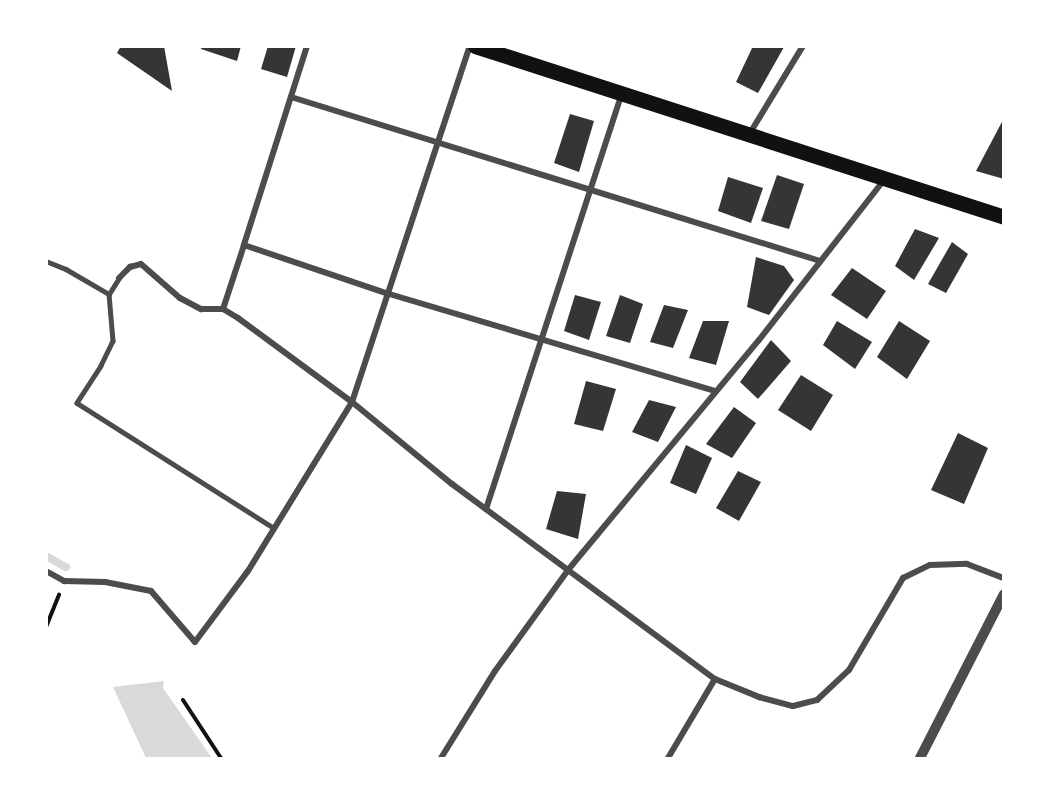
<!DOCTYPE html>
<style>
body{margin:0}
#map{position:relative;width:1050px;height:805px;overflow:hidden;background:#fff;font-family:"Work Sans",sans-serif}
div>[style]{position:absolute}
.water>*{inset:0;background:#d9d9d9}
.stream>*{height:8px;margin:-4px;padding:0 4px;transform-origin:4px;border-radius:4px;background:#d9d9d9}
.building>*{inset:0;background:#353535}
.path>*{height:4px;margin:-2px;padding:0 2px;transform-origin:2px;border-radius:2px;background:#111}
.service>*{height:4.5px;margin:-2.25px;padding:0 2.25px;transform-origin:2.25px;border-radius:2.25px;background:#4c4c4c}
.minor>*{height:6px;margin:-3px;padding:0 3px;transform-origin:3px;border-radius:3px;background:#4c4c4c}
.tertiary>*{height:10px;margin:-5px;padding:0 5px;transform-origin:5px;border-radius:5px;background:#4c4c4c}
.primary>*{height:15px;margin:-7.5px;padding:0 7.5px;transform-origin:7.5px;border-radius:7.5px;background:#111}
span{translate:-50% -50%;white-space:nowrap;text-align:center;line-height:1.15;-webkit-text-stroke:4.5px #fff;paint-order:stroke}
.frame{position:absolute;inset:0;border:48px solid #fff;pointer-events:none}
</style>
<div id="map">
<div class="water">
<div style="clip-path:polygon(164px 681px,163px 688px,212px 758px,146px 758px,113px 687px)"></div>
</div>
<div class="stream">
<div style="left:46px;top:556px;width:23px;rotate:29deg"></div>
</div>
<div class="building">
<div style="clip-path:polygon(121px 46px,164px 46px,172px 91px,117px 53px)"></div>
<div style="clip-path:polygon(202px 46px,241px 46px,237px 61px,201px 49px)"></div>
<div style="clip-path:polygon(268px 46px,296px 46px,287px 77px,261px 69px)"></div>
<div style="clip-path:polygon(753px 46px,784px 47px,758px 93px,736px 82px)"></div>
<div style="clip-path:polygon(570px 114px,594px 121px,579px 172px,554px 163px)"></div>
<div style="clip-path:polygon(1004px 118px,1004px 179px,976px 171px)"></div>
<div style="clip-path:polygon(777px 175px,804px 184px,789px 229px,761px 221px)"></div>
<div style="clip-path:polygon(728px 177px,763px 188px,751px 223px,718px 211px)"></div>
<div style="clip-path:polygon(915px 229px,939px 238px,914px 280px,895px 266px)"></div>
<div style="clip-path:polygon(952px 242px,968px 254px,946px 293px,928px 284px)"></div>
<div style="clip-path:polygon(756px 257px,784px 266px,794px 280px,769px 315px,747px 307px)"></div>
<div style="clip-path:polygon(852px 268px,886px 291px,867px 319px,831px 295px)"></div>
<div style="clip-path:polygon(575px 295px,601px 302px,589px 340px,564px 331px)"></div>
<div style="clip-path:polygon(620px 295px,643px 304px,630px 343px,606px 336px)"></div>
<div style="clip-path:polygon(664px 305px,688px 310px,673px 348px,650px 342px)"></div>
<div style="clip-path:polygon(703px 321px,729px 321px,716px 365px,689px 358px)"></div>
<div style="clip-path:polygon(837px 321px,872px 342px,855px 369px,823px 345px)"></div>
<div style="clip-path:polygon(899px 321px,930px 341px,907px 379px,877px 357px)"></div>
<div style="clip-path:polygon(771px 340px,791px 361px,758px 399px,740px 382px)"></div>
<div style="clip-path:polygon(801px 375px,833px 395px,811px 431px,778px 410px)"></div>
<div style="clip-path:polygon(586px 381px,616px 389px,603px 431px,574px 424px)"></div>
<div style="clip-path:polygon(649px 400px,676px 407px,658px 442px,632px 432px)"></div>
<div style="clip-path:polygon(734px 407px,756px 423px,732px 458px,706px 444px)"></div>
<div style="clip-path:polygon(958px 433px,988px 448px,964px 504px,931px 490px)"></div>
<div style="clip-path:polygon(686px 445px,712px 458px,696px 494px,670px 483px)"></div>
<div style="clip-path:polygon(738px 471px,761px 482px,739px 521px,716px 508px)"></div>
<div style="clip-path:polygon(557px 491px,586px 494px,578px 539px,546px 529px)"></div>
</div>
<div class="path">
<div style="left:46px;top:627px;width:35px;rotate:-68deg"></div>
<div style="left:183px;top:700px;width:69px;rotate:56.8deg"></div>
</div>
<div class="service">
<div style="left:46px;top:261px;width:22px;rotate:22deg"></div>
<div style="left:66px;top:269px;width:50px;rotate:30.2deg"></div>
<div style="left:109px;top:294px;width:19px;rotate:-58deg"></div>
<div style="left:109px;top:294px;width:47px;rotate:85.1deg"></div>
<div style="left:113px;top:341px;width:28px;rotate:116deg"></div>
<div style="left:101px;top:366px;width:44px;rotate:123deg"></div>
<div style="left:77px;top:403px;width:233px;rotate:32.4deg"></div>
</div>
<div class="minor">
<div style="left:307px;top:46px;width:209px;rotate:107.6deg"></div>
<div style="left:244px;top:245px;width:150px;rotate:18.7deg"></div>
<div style="left:386px;top:293px;width:342px;rotate:16.6deg"></div>
<div style="left:291px;top:97px;width:554px;rotate:17.22deg"></div>
<div style="left:750px;top:133px;width:102px;rotate:-58.7deg"></div>
<div style="left:119px;top:278px;width:16px;rotate:-45deg"></div>
<div style="left:130px;top:267px;width:11px;rotate:-15deg"></div>
<div style="left:141px;top:264px;width:52px;rotate:41.1deg"></div>
<div style="left:180px;top:298px;width:24px;rotate:28deg"></div>
<div style="left:201px;top:309px;width:22px"></div>
<div style="left:223px;top:309px;width:17px;rotate:31deg"></div>
<div style="left:238px;top:318px;width:142px;rotate:36.4deg"></div>
<div style="left:352px;top:402px;width:129px;rotate:39.4deg"></div>
<div style="left:452px;top:484px;width:327px;rotate:36.6deg"></div>
<div style="left:715px;top:679px;width:48px;rotate:22.2deg"></div>
<div style="left:759px;top:697px;width:35px;rotate:15deg"></div>
<div style="left:793px;top:706px;width:25px;rotate:-14deg"></div>
<div style="left:817px;top:700px;width:44px;rotate:-43.2deg"></div>
<div style="left:849px;top:670px;width:107px;rotate:-59.6deg"></div>
<div style="left:903px;top:578px;width:30px;rotate:-26deg"></div>
<div style="left:930px;top:565px;width:37px;rotate:-2deg"></div>
<div style="left:967px;top:564px;width:40px;rotate:21deg"></div>
<div style="left:223px;top:309px;width:67px;rotate:-71.8deg"></div>
<div style="left:486px;top:509px;width:437px;rotate:-71.9deg"></div>
<div style="left:46px;top:571px;width:21px;rotate:29deg"></div>
<div style="left:64px;top:581px;width:41px;rotate:1.4deg"></div>
<div style="left:105px;top:582px;width:47px;rotate:11.1deg"></div>
<div style="left:151px;top:591px;width:67px;rotate:49.2deg"></div>
<div style="left:195px;top:642px;width:89px;rotate:-53.3deg"></div>
<div style="left:248px;top:571px;width:198px;rotate:-58.4deg"></div>
<div style="left:352px;top:402px;width:375px;rotate:-71.7deg"></div>
<div style="left:441px;top:758px;width:102px;rotate:-58.2deg"></div>
<div style="left:495px;top:671px;width:125px;rotate:-54.1deg"></div>
<div style="left:568px;top:570px;width:299px;rotate:-50.3deg"></div>
<div style="left:759px;top:340px;width:204px;rotate:-52deg"></div>
<div style="left:668px;top:758px;width:92px;rotate:-59.3deg"></div>
</div>
<div class="tertiary">
<div style="left:920px;top:758px;width:184px;rotate:-62.9deg"></div>
</div>
<div class="primary">
<div style="left:475px;top:46px;width:556px;rotate:17.91deg"></div>
</div>
<div class="frame"></div>
</div>
